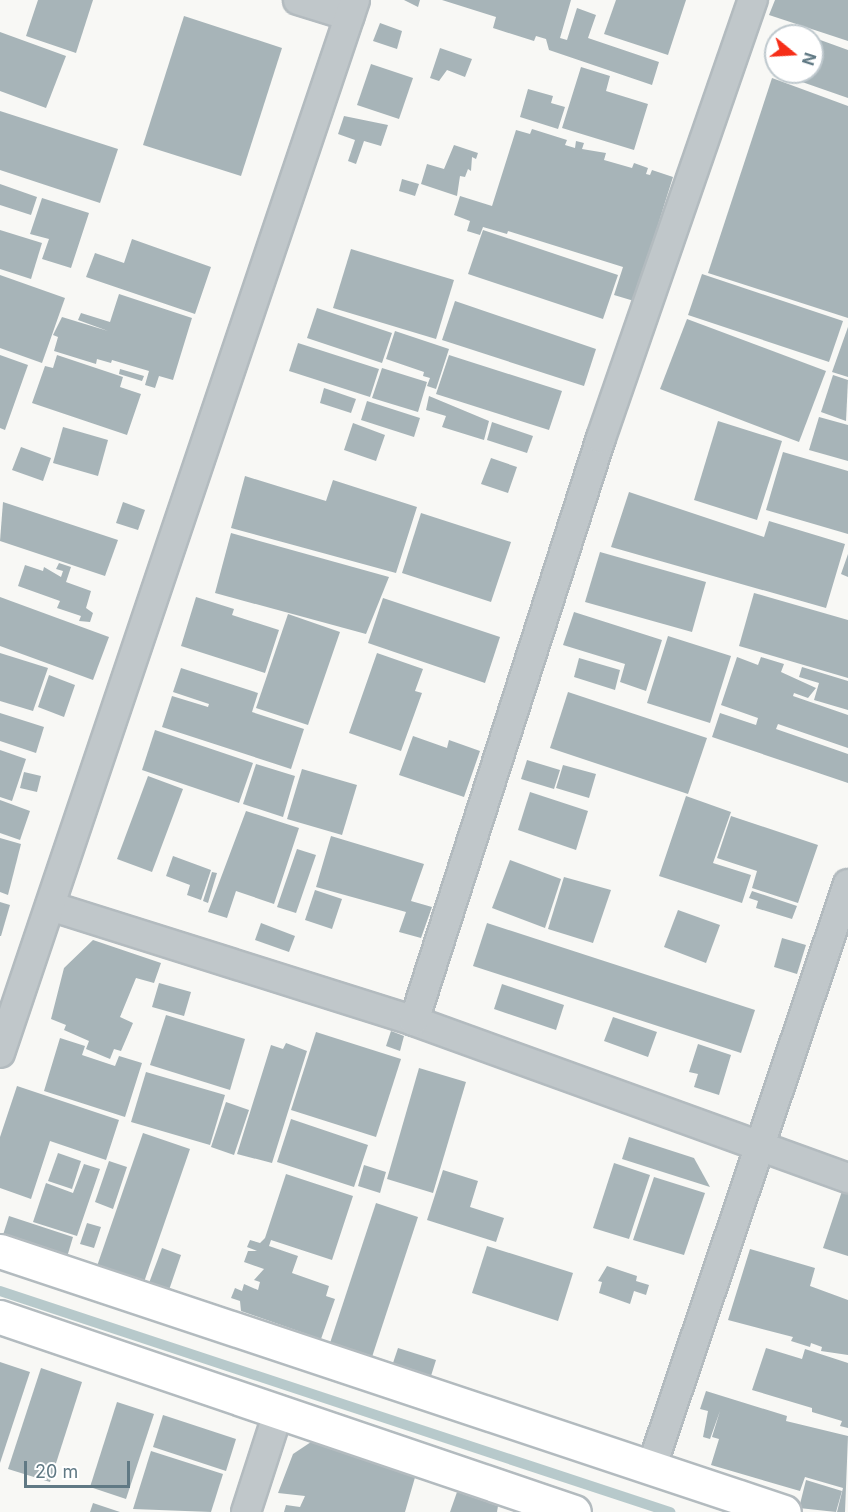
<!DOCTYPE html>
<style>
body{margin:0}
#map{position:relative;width:848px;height:1512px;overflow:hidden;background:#f8f8f5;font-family:Inter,sans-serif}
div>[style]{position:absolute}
.stream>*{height:10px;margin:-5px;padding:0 5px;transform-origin:5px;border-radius:5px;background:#b7c9cb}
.building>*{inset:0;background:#a7b4b8}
.roads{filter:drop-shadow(2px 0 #b3bbbf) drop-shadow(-2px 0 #b3bbbf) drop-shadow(0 2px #b3bbbf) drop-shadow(0 -2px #b3bbbf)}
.street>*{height:28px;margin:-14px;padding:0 14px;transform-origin:14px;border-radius:14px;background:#c0c7ca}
.secondary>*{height:33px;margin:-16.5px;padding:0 16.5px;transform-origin:16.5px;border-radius:16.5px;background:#fff}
span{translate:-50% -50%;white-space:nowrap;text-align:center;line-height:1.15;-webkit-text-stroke:6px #fff;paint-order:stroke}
.north{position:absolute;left:764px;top:24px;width:60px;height:60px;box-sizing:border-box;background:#fff;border:2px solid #bfc9ce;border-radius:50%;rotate:108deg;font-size:16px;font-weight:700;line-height:24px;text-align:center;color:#607984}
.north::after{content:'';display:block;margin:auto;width:21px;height:27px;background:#f62e18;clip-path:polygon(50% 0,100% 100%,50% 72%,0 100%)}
.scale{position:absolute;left:24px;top:1461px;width:106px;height:27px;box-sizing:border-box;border:3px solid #607984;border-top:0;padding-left:8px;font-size:18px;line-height:21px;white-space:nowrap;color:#607984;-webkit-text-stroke:4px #fff;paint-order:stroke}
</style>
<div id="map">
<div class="stream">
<div style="left:0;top:1291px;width:706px;rotate:18.26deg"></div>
</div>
<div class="building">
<div style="clip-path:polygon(38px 0,93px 0,76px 53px,26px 36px)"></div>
<div style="clip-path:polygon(404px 0,420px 0,418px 7px)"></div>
<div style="clip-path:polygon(442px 0,571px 0,560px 38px,567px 40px,577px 8px,596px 15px,588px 38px,659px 62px,652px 85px,549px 50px,546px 39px,536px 36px,534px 41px,493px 28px,496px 17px)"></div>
<div style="clip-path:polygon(616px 0,686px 0,668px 55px,604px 34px)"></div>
<div style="clip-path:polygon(775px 0,848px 0,848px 41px,769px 15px)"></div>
<div style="clip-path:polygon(184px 16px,282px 48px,241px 176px,143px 145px)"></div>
<div style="clip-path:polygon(380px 23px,402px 31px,397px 49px,373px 41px)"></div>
<div style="clip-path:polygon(0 32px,66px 56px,46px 108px,0 91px)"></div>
<div style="clip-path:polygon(812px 37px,848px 50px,848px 98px,782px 75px,783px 72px,812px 72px)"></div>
<div style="clip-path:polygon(440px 48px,472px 59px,465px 77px,447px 70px,439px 81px,430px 78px)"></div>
<div style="clip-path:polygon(371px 64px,413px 78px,399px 119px,357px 105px)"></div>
<div style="clip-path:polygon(581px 67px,610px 76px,606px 91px,648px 104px,634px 150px,562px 128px)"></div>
<div style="clip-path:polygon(772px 78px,848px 106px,848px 318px,708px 273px)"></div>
<div style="clip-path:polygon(528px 89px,553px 96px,551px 103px,565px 107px,558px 129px,520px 117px)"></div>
<div style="clip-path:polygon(0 111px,118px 149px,100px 203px,0 170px)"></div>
<div style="clip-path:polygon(344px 116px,388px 125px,381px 146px,364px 141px,356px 164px,348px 161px,355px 140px,338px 134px)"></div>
<div style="clip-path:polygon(532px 129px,567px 140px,565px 145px,575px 148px,576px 141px,584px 143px,582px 149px,606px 153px,604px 160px,632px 168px,634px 163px,648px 168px,646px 174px,650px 175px,652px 170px,673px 177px,634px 301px,614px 295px,623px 267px,508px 231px,507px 234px,483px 227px,480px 235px,467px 231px,470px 221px,454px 215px,460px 196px,492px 206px,516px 130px,530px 134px)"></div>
<div style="clip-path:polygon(454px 145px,478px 153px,476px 159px,472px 157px,471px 171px,468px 169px,465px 177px,460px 176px,457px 196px,421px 184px,427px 164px,444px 169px)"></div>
<div style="clip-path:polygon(402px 179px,419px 184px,415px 196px,399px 191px)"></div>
<div style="clip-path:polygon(0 184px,37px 197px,31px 215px,0 205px)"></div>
<div style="clip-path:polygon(42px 198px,89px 213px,71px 268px,42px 259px,49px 239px,30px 234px)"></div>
<div style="clip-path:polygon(0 230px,42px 243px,31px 279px,0 269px)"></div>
<div style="clip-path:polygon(483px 230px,618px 275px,603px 319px,468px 274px)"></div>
<div style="clip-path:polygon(132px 239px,211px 267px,195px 314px,86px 277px,95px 253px,124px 263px)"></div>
<div style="clip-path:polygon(351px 249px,454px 280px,436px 339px,333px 308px)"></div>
<div style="clip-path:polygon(702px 274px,843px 321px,829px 362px,688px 315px)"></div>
<div style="clip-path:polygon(0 275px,65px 298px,42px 363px,0 348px)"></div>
<div style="clip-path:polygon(119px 294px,192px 318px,173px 380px,159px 376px,155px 388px,145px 385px,149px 371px,112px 360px,111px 363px,97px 359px,96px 364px,54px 351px,58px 337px,53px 335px,62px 317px,108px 331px,78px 320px,81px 313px,110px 322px)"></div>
<div style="clip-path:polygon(455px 301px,596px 349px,584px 386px,442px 340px)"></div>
<div style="clip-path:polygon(317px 308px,392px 333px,382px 363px,307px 338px)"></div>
<div style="clip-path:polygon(687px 319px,826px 371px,799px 442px,660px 389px)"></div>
<div style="clip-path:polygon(848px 327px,848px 377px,832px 372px)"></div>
<div style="clip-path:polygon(395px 331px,449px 349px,436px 389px,427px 386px,430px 378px,423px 376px,424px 372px,386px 359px)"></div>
<div style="clip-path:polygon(298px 343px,379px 369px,370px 397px,289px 371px)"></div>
<div style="clip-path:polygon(0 355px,28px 365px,5px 430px,0 428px)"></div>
<div style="clip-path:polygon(57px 355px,123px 377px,120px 387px,141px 394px,127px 435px,32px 403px,45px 366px,53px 368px)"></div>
<div style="clip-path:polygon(449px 355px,562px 391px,549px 430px,436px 394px)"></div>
<div style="clip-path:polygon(382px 368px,427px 382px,418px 412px,372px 398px)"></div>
<div style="clip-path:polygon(120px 369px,144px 376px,142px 381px,119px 374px)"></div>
<div style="clip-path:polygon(833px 375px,848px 380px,846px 421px,821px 412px)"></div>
<div style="clip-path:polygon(324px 388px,356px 399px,351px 413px,320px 403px)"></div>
<div style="clip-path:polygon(429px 396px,489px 421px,484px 440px,442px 427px,446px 416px,426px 410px)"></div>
<div style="clip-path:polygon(367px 401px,420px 418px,414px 437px,361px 420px)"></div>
<div style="clip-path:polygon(819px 417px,848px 425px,848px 461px,809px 450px)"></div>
<div style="clip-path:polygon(718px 421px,782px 441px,757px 520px,694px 500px)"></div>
<div style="clip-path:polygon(492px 422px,533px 436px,527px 453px,487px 440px)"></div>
<div style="clip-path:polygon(353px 423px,385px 435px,376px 461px,344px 450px)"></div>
<div style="clip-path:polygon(63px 427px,108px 440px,98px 476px,53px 463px)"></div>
<div style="clip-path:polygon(21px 447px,51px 458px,43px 481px,12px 470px)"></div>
<div style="clip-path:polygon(783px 452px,848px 471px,848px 534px,766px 510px)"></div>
<div style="clip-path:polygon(491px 458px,517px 467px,508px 493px,481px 484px)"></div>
<div style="clip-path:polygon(245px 476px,326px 501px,333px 480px,417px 507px,396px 573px,231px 528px)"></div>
<div style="clip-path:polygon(629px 492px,764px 537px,769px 521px,845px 544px,826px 608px,611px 547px)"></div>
<div style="clip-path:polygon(3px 502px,118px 540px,105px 576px,0 541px)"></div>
<div style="clip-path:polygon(123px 502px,145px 510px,138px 530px,116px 523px)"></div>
<div style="clip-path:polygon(421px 513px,511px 542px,491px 602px,402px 573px)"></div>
<div style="clip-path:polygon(231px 533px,389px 577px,366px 634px,215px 593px)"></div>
<div style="clip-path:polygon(600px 552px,706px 582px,692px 632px,585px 602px)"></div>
<div style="clip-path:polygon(848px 554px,848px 577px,841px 574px)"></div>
<div style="clip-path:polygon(59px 563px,71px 567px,66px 582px,91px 591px,86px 608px,93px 613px,90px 622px,79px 621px,81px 616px,57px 608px,60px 601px,18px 586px,25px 565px,43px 571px,44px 567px,61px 577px,63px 571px,56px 569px)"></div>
<div style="clip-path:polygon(754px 593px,848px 620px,848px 678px,739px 646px)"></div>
<div style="clip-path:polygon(0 597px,109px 637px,93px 680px,0 646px)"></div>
<div style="clip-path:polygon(196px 597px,234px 609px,232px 615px,279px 630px,265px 673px,181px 646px)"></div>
<div style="clip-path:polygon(383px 598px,500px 637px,485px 683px,368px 643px)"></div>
<div style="clip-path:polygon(574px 612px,662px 640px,646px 691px,620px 682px,625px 664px,563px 645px)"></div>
<div style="clip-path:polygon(288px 614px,340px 632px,308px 725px,256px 708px)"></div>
<div style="clip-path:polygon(668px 636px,731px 656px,710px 723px,647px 703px)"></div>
<div style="clip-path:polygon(0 653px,48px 668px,33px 711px,0 701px)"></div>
<div style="clip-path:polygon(377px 653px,423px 669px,415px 691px,422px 693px,401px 751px,349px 733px)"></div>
<div style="clip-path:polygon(737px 657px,758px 665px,761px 657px,784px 664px,781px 672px,816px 688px,808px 698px,794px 693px,793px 696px,848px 715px,848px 748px,778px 724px,776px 729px,848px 754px,848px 783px,712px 737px,720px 713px,756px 725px,758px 718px,721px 705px)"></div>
<div style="clip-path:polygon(579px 658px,620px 670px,615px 690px,574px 677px)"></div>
<div style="clip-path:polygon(802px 667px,848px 681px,848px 710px,814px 700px,819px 683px,799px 677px)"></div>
<div style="clip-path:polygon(181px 668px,258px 693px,252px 712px,304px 729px,291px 769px,162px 727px,172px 696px,208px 707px,209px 704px,173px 692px)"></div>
<div style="clip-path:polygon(49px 675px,75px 685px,64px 717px,38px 707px)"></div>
<div style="clip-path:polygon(568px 692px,707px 738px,688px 794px,550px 748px)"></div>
<div style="clip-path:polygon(0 713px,44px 727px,36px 753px,0 741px)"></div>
<div style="clip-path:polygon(155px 730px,253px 763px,239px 803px,142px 770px)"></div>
<div style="clip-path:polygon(413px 736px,447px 748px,449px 740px,480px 751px,464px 797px,399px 775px)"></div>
<div style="clip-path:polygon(0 750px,26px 759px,12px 801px,0 797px)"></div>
<div style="clip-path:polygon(527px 760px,560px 770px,554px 789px,521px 779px)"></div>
<div style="clip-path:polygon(256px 764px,295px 776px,283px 817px,243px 804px)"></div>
<div style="clip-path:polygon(563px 765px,596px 774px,589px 798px,556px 788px)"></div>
<div style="clip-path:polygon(302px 769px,357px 785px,342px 835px,287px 819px)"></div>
<div style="clip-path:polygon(24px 772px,41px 776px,37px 792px,20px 788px)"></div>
<div style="clip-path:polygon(148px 776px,183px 789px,152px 872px,117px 859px)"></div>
<div style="clip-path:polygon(530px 792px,588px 811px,576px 850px,518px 830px)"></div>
<div style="clip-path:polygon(686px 796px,731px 812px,713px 863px,751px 875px,742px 903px,659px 876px)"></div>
<div style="clip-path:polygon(0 800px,30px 811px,20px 840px,0 833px)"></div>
<div style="clip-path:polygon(246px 811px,299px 828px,274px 904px,236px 891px,227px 918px,208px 912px)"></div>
<div style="clip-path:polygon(731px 816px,818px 845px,798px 903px,752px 888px,757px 871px,717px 858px)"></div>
<div style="clip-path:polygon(331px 836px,424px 864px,411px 901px,432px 907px,421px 938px,399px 932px,406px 912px,316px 887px)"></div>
<div style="clip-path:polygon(0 838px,21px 844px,8px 895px,0 892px)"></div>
<div style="clip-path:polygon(297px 849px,316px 855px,296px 913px,277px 907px)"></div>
<div style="clip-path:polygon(173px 856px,211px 870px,201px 900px,187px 895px,190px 885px,166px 876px)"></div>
<div style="clip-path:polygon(510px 860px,561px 879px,545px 928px,492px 908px)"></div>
<div style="clip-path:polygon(212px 872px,217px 873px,208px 903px,203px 901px)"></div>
<div style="clip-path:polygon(564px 877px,611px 890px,593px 943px,548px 929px)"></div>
<div style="clip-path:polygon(315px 890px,342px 899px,332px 929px,305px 920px)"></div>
<div style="clip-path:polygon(752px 891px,797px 906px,792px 919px,756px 908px,758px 901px,749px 898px)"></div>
<div style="clip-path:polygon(0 902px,10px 905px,1px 936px,0 936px)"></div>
<div style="clip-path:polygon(678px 910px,720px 925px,706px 963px,664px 947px)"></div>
<div style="clip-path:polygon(261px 923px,295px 936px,289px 952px,255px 940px)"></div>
<div style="clip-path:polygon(487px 923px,755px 1010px,741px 1053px,473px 966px)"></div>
<div style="clip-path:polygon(782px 938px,806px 945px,797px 974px,774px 967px)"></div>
<div style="clip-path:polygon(93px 940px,161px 963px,154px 983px,136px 978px,120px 1017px,133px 1023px,121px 1051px,114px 1049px,110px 1059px,86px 1049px,89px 1041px,64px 1030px,66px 1025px,51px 1019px,64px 968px)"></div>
<div style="clip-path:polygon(159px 983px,191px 992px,184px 1016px,152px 1007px)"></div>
<div style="clip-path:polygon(502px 984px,564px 1005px,556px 1030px,494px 1009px)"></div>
<div style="clip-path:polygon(166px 1015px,245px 1039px,230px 1090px,150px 1065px)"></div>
<div style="clip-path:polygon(613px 1017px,657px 1032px,648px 1057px,604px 1041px)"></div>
<div style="clip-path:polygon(391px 1031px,404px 1036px,400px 1051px,386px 1046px)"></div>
<div style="clip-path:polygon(316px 1032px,401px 1059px,376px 1137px,291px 1110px)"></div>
<div style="clip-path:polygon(60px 1038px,85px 1046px,82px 1055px,115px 1066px,119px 1056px,142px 1063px,125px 1117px,44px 1091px)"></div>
<div style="clip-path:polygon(286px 1043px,307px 1051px,272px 1163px,237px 1154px,271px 1045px,283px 1049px)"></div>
<div style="clip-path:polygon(698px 1044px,731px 1055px,719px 1095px,694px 1087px,698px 1074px,689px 1072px)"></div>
<div style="clip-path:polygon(419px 1068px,466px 1082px,433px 1193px,387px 1179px)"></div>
<div style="clip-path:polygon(146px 1072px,225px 1095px,210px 1145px,131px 1122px)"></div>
<div style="clip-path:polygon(17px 1086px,119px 1120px,106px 1160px,50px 1141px,31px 1199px,0 1188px,0 1137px)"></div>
<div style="clip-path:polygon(226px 1102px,249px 1110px,234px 1155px,211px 1147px)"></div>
<div style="clip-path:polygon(291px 1119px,368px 1145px,354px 1187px,277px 1162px)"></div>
<div style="clip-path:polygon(143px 1133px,190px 1149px,143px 1285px,96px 1269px)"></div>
<div style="clip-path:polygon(629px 1137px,694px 1158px,710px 1187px,622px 1159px)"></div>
<div style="clip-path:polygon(58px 1153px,81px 1161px,72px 1189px,48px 1181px)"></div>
<div style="clip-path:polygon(109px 1161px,127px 1167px,113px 1209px,95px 1202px)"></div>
<div style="clip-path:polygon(614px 1163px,650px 1175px,629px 1239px,593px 1228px)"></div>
<div style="clip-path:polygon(84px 1164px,100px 1169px,77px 1236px,33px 1222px,46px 1183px,73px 1193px)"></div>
<div style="clip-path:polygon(364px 1165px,386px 1172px,380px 1193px,358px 1186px)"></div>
<div style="clip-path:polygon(443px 1170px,478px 1181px,470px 1207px,504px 1218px,496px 1242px,427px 1220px)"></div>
<div style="clip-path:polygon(286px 1174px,353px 1196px,332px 1260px,271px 1240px,269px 1246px,298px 1256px,292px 1273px,329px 1286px,326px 1296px,335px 1299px,321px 1339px,241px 1311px,240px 1301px,231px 1298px,235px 1288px,242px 1291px,244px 1284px,258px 1290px,260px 1282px,254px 1280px,264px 1269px,244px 1262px,248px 1251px,257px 1251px,247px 1247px,250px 1240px,260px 1243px,265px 1238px)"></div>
<div style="clip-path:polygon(654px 1177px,705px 1193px,684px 1255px,633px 1240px)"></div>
<div style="clip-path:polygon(842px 1191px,848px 1193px,848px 1256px,823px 1248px)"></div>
<div style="clip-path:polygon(376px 1203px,418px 1217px,372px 1357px,330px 1343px)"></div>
<div style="clip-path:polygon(9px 1216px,73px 1237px,67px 1257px,3px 1235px)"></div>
<div style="clip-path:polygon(87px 1223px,101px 1227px,94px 1248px,80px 1244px)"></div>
<div style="clip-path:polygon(487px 1246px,573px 1273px,558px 1321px,472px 1293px)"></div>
<div style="clip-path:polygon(162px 1248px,181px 1255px,169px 1290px,149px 1283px)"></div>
<div style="clip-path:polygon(750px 1249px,815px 1268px,810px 1286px,848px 1300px,848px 1355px,821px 1351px,822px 1347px,811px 1343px,810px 1347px,791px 1341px,793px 1337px,728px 1320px)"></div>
<div style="clip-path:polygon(607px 1266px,637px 1276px,636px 1281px,649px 1285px,646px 1295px,634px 1291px,630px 1304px,599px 1293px,602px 1282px,598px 1281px)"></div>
<div style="clip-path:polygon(398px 1348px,436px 1360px,431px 1376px,393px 1363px)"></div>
<div style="clip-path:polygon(766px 1348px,802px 1359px,805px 1349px,848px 1363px,848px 1428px,840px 1426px,842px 1421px,812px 1412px,812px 1408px,752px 1390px)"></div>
<div style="clip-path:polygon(0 1362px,30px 1372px,0 1463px)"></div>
<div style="clip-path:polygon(41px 1368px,82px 1382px,50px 1482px,8px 1469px)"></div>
<div style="clip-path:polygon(706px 1391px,787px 1416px,786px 1421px,848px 1436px,845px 1512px,837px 1512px,843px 1488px,805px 1477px,800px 1491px,711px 1465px,719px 1439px,712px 1437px,720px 1411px,710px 1439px,703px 1437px,708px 1411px,700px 1409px)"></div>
<div style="clip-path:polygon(117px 1402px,154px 1414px,126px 1499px,90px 1487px)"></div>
<div style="clip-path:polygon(163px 1415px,236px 1439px,226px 1471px,153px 1447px)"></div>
<div style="clip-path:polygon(320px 1436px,416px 1474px,405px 1512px,284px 1512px,286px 1505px,300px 1507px,305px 1496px,278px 1493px,293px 1454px)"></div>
<div style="clip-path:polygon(151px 1451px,223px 1474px,211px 1512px,133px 1509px)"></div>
<div style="clip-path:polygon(806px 1480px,842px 1491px,836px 1512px,799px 1508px)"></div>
<div style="clip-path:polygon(457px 1492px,498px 1506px,497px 1512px,450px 1512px)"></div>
<div style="clip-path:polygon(93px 1503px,120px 1512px,90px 1512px)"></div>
</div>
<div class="roads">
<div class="street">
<div style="left:298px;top:0;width:54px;rotate:17.1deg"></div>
<div style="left:50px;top:906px;width:382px;rotate:17.5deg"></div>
<div style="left:414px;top:1021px;width:462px;rotate:19.9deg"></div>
<div style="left:414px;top:1021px;width:612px;rotate:-72.22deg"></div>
<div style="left:601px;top:438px;width:464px;rotate:-70.9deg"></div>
<div style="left:0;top:1053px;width:1111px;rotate:-71.37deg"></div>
<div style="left:652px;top:1466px;width:614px;rotate:-71.39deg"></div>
<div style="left:246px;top:1512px;width:107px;rotate:-72.1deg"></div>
</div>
<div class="secondary">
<div style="left:0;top:1251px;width:826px;rotate:18.41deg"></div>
<div style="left:0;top:1317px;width:606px;rotate:18.76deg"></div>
</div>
</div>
<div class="north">N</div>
<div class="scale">20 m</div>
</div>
